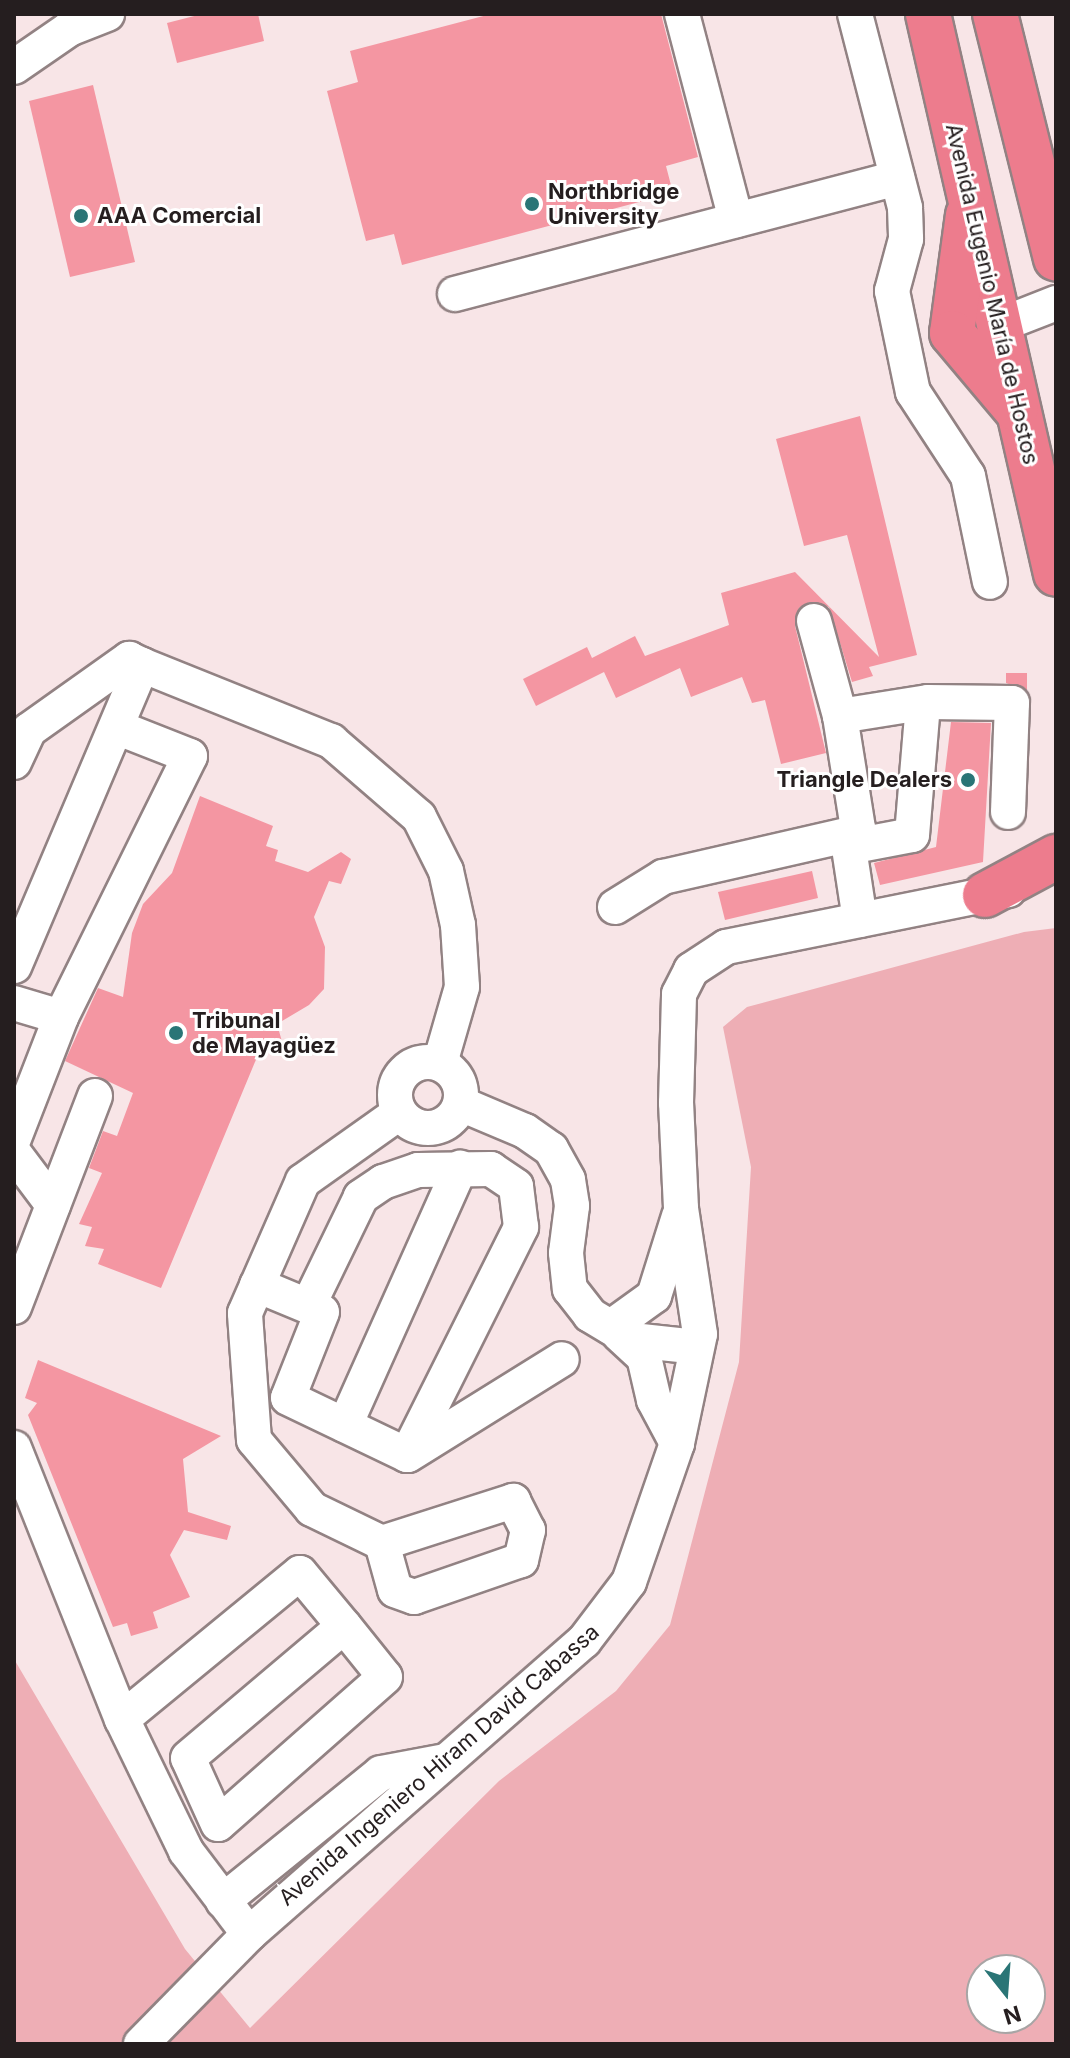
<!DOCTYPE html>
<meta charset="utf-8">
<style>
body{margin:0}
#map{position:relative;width:1070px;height:2058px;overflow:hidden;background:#f8e5e7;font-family:Inter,sans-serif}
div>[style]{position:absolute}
.green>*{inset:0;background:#eeaeb5}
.building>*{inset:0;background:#f496a2}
.roads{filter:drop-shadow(2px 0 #928283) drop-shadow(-2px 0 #928283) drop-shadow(0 2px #928283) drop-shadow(0 -2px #928283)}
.minor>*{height:34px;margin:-17px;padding:0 17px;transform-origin:17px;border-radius:17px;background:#fff}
.minor>.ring{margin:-17px;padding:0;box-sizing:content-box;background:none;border:34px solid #fff;border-radius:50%}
.highway>*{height:44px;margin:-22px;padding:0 22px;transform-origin:22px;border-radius:22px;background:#ed7c8d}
.dots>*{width:22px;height:22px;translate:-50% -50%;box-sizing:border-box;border:4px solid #fff;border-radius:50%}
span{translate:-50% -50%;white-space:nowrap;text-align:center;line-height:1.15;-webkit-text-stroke:6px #fff;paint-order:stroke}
.poi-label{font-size:22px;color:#251e1f;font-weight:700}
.left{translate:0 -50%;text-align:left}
.right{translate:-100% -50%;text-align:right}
.street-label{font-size:22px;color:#251e1f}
.frame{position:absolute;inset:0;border:16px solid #251e1f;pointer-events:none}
.north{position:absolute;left:966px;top:1954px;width:80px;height:80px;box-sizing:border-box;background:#fff;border:2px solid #a8a5a5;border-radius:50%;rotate:163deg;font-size:22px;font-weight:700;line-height:32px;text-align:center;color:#251e1f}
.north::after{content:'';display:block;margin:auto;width:28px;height:36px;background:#2a7576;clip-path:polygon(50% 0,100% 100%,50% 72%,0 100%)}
</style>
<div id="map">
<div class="green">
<div style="clip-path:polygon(evenodd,1056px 928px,1056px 2044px,14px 2044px,14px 1659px,185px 1949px,250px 2028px,499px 1781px,616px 1691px,670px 1625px,739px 1362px,751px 1167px,723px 1027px,747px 1007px,1024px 932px,1056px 928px,982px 1970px,1030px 1970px,1030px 2018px,982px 2018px,982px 1970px)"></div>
</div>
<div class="building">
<div style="clip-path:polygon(202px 14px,258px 14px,264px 41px,177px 63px,167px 23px)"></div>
<div style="clip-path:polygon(491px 14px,661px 14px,698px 157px,666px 166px,673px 193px,402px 265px,394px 234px,366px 241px,327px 91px,358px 82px,350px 51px)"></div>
<div style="clip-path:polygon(93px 85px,135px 262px,70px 277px,29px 101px)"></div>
<div style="clip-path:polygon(860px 416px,917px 655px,869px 667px,873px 676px,852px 682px,829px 607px,810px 602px,799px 608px,795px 626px,826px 753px,781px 764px,765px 700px,752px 703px,742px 677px,691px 697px,680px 668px,616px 698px,604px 672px,536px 706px,523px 679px,587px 647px,592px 658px,635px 636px,645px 656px,729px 625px,721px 593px,795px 572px,879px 657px,847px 535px,804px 546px,776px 439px)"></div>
<div style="clip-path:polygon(1006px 673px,1027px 673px,1027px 691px,1006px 683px)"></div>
<div style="clip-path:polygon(951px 722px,991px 723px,983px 862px,880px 885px,874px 863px,936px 847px)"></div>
<div style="clip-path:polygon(200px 796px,273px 826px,266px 846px,278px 850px,275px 861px,308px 872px,341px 852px,351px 859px,341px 884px,329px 881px,314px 917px,325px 947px,324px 989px,309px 1005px,277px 1024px,283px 1045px,260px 1050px,161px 1288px,98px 1264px,104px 1249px,85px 1246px,92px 1227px,79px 1224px,102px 1173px,89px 1168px,103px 1131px,117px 1136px,133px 1093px,65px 1061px,98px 988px,123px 997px,132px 933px,143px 904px,172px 873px)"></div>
<div style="clip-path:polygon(812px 871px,818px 898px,725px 920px,718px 892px)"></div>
<div style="clip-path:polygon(38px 1360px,221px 1436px,183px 1459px,188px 1512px,231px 1526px,227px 1540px,184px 1530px,170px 1555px,190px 1597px,153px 1612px,158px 1628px,131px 1636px,127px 1623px,113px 1627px,28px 1415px,37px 1403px,25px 1398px)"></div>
</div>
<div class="roads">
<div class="minor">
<div style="left:682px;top:14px;width:213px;rotate:75.3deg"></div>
<div style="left:855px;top:14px;width:200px;rotate:75.5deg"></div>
<div style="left:905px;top:208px;width:31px;rotate:88deg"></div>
<div style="left:906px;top:239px;width:54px;rotate:105.1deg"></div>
<div style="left:892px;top:291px;width:103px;rotate:78.3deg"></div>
<div style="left:913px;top:392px;width:100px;rotate:56.8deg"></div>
<div style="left:968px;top:476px;width:108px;rotate:78.3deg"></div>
<div style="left:14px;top:67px;width:67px;rotate:-34.6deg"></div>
<div style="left:69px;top:29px;width:41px;rotate:-21.5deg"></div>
<div style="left:455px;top:294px;width:457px;rotate:-14.7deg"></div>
<div style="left:1000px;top:325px;width:60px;rotate:-21.4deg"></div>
<div style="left:814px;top:621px;width:98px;rotate:74.7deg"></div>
<div style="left:840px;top:716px;width:113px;rotate:80.9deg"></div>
<div style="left:858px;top:828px;width:13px;rotate:148deg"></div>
<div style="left:847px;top:835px;width:86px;rotate:81.3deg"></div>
<div style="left:142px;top:665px;width:204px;rotate:21.9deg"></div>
<div style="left:331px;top:741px;width:116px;rotate:40.8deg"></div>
<div style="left:419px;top:817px;width:60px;rotate:63.4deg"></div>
<div style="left:446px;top:871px;width:55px;rotate:77.5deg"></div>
<div style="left:458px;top:925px;width:62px;rotate:86.3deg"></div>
<div style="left:462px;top:987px;width:79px;rotate:106.1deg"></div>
<div style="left:840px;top:716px;width:89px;rotate:-9deg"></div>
<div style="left:928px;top:702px;width:84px;rotate:0.7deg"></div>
<div style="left:1012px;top:703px;width:109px;rotate:92.1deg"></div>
<div style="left:14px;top:762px;width:35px;rotate:-65deg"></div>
<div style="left:29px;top:730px;width:123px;rotate:-35.4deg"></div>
<div style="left:129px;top:659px;width:14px;rotate:25deg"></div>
<div style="left:142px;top:665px;width:327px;rotate:113deg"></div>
<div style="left:849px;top:847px;width:64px;rotate:-10.8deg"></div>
<div style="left:912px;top:835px;width:132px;rotate:-85.2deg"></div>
<div style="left:615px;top:907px;width:57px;rotate:-32deg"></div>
<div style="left:663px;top:877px;width:189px;rotate:-12.9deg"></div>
<div style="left:14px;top:1003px;width:49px;rotate:16.6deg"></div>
<div style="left:61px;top:1017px;width:130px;rotate:111.2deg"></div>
<div style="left:61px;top:1017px;width:291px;rotate:-63.7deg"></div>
<div style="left:190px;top:756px;width:79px;rotate:-158.6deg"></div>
<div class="ring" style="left:395px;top:1062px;width:32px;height:32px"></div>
<div style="left:461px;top:1104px;width:69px;rotate:22.9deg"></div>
<div style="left:525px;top:1131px;width:32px;rotate:35deg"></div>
<div style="left:551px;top:1149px;width:35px;rotate:61deg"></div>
<div style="left:568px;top:1180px;width:26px;rotate:81deg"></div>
<div style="left:572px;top:1206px;width:47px;rotate:97.3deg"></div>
<div style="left:566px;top:1253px;width:36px;rotate:84deg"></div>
<div style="left:570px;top:1289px;width:33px;rotate:52deg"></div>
<div style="left:590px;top:1315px;width:49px;rotate:30.8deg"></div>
<div style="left:632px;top:1340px;width:65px;rotate:6.1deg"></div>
<div style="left:14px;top:1153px;width:65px;rotate:53.1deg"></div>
<div style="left:257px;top:1285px;width:70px;rotate:22.6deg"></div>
<div style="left:322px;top:1312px;width:92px;rotate:111.6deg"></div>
<div style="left:288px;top:1398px;width:132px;rotate:25.6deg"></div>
<div style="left:407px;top:1455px;width:255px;rotate:-63.4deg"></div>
<div style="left:521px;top:1227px;width:41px;rotate:-97deg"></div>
<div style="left:516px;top:1186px;width:30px;rotate:-146deg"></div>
<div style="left:491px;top:1169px;width:73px;rotate:179.2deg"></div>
<div style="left:418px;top:1170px;width:37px;rotate:161deg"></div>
<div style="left:383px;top:1182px;width:27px;rotate:146deg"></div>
<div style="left:361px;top:1197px;width:121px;rotate:115.9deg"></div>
<div style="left:14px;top:1307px;width:226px;rotate:-69deg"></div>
<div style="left:611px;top:1327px;width:53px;rotate:-35.8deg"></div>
<div style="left:654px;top:1296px;width:84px;rotate:-72.6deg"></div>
<div style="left:619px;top:1334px;width:34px;rotate:43deg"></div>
<div style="left:644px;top:1357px;width:44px;rotate:76.9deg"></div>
<div style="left:654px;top:1400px;width:49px;rotate:61.9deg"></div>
<div style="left:345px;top:1425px;width:282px;rotate:-65.9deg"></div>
<div style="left:14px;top:1448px;width:292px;rotate:68.3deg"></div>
<div style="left:122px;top:1719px;width:147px;rotate:64.1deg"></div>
<div style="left:186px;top:1851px;width:104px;rotate:52.8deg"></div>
<div style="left:408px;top:1455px;width:181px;rotate:-31.9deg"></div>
<div style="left:382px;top:1543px;width:138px;rotate:-17.8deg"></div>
<div style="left:513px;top:1501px;width:33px;rotate:63deg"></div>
<div style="left:528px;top:1530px;width:31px;rotate:103deg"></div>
<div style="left:521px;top:1560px;width:113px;rotate:160.9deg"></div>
<div style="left:414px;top:1597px;width:20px;rotate:-160deg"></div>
<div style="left:395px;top:1590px;width:49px;rotate:-105.5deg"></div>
<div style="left:382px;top:1543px;width:78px;rotate:-154.1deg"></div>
<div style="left:312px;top:1509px;width:90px;rotate:-130deg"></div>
<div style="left:254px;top:1440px;width:127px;rotate:-94.1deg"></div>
<div style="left:245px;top:1313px;width:144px;rotate:-66.3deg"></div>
<div style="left:303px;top:1181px;width:118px;rotate:-35.3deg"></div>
<div style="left:122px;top:1719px;width:230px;rotate:-39.4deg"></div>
<div style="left:300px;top:1573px;width:69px;rotate:50.3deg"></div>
<div style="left:344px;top:1626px;width:65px;rotate:51.2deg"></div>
<div style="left:385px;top:1677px;width:222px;rotate:138.6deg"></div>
<div style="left:218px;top:1824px;width:72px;rotate:-114.4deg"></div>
<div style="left:188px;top:1758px;width:204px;rotate:-40.2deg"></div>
<div style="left:223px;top:1901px;width:203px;rotate:-39deg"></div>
<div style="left:381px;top:1773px;width:65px;rotate:-10.6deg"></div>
<div style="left:141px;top:2044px;width:154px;rotate:-45.5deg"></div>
<div style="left:249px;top:1934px;width:445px;rotate:-41.2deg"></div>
<div style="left:584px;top:1641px;width:74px;rotate:-52.7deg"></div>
<div style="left:629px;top:1582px;width:147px;rotate:-70.9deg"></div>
<div style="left:677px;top:1443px;width:111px;rotate:-78.1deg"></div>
<div style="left:700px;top:1334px;width:127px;rotate:-98.6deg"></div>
<div style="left:681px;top:1208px;width:105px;rotate:-92.7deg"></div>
<div style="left:676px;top:1103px;width:109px;rotate:-88.4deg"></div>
<div style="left:679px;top:994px;width:27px;rotate:-63deg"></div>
<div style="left:691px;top:970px;width:42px;rotate:-33.3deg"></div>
<div style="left:726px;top:947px;width:288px;rotate:-11.4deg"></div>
</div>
<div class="highway">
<div style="left:928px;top:14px;width:574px;rotate:77.12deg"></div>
<div style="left:995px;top:14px;width:252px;rotate:76deg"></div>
<div style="left:968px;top:215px;width:119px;rotate:97.7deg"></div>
<div style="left:952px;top:333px;width:99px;rotate:49.9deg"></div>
<div style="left:985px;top:895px;width:81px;rotate:-28.2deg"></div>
</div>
</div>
<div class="dots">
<div style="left:532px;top:204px;background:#2a7576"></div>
<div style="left:81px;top:216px;background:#2a7576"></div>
<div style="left:968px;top:780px;background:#2a7576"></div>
<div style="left:176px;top:1033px;background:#2a7576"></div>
</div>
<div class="poi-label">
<span class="left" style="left:548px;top:204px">Northbridge<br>University</span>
<span class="left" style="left:97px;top:216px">AAA Comercial</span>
<span class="right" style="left:952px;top:780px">Triangle Dealers</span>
<span class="left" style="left:192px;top:1033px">Tribunal<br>de Mayagüez</span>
</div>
<div class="street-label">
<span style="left:992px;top:294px;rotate:77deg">Avenida Eugenio María de Hostos</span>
<span style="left:439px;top:1765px;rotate:-41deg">Avenida Ingeniero Hiram David Cabassa</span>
</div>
<div class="frame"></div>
<div class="north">N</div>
</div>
